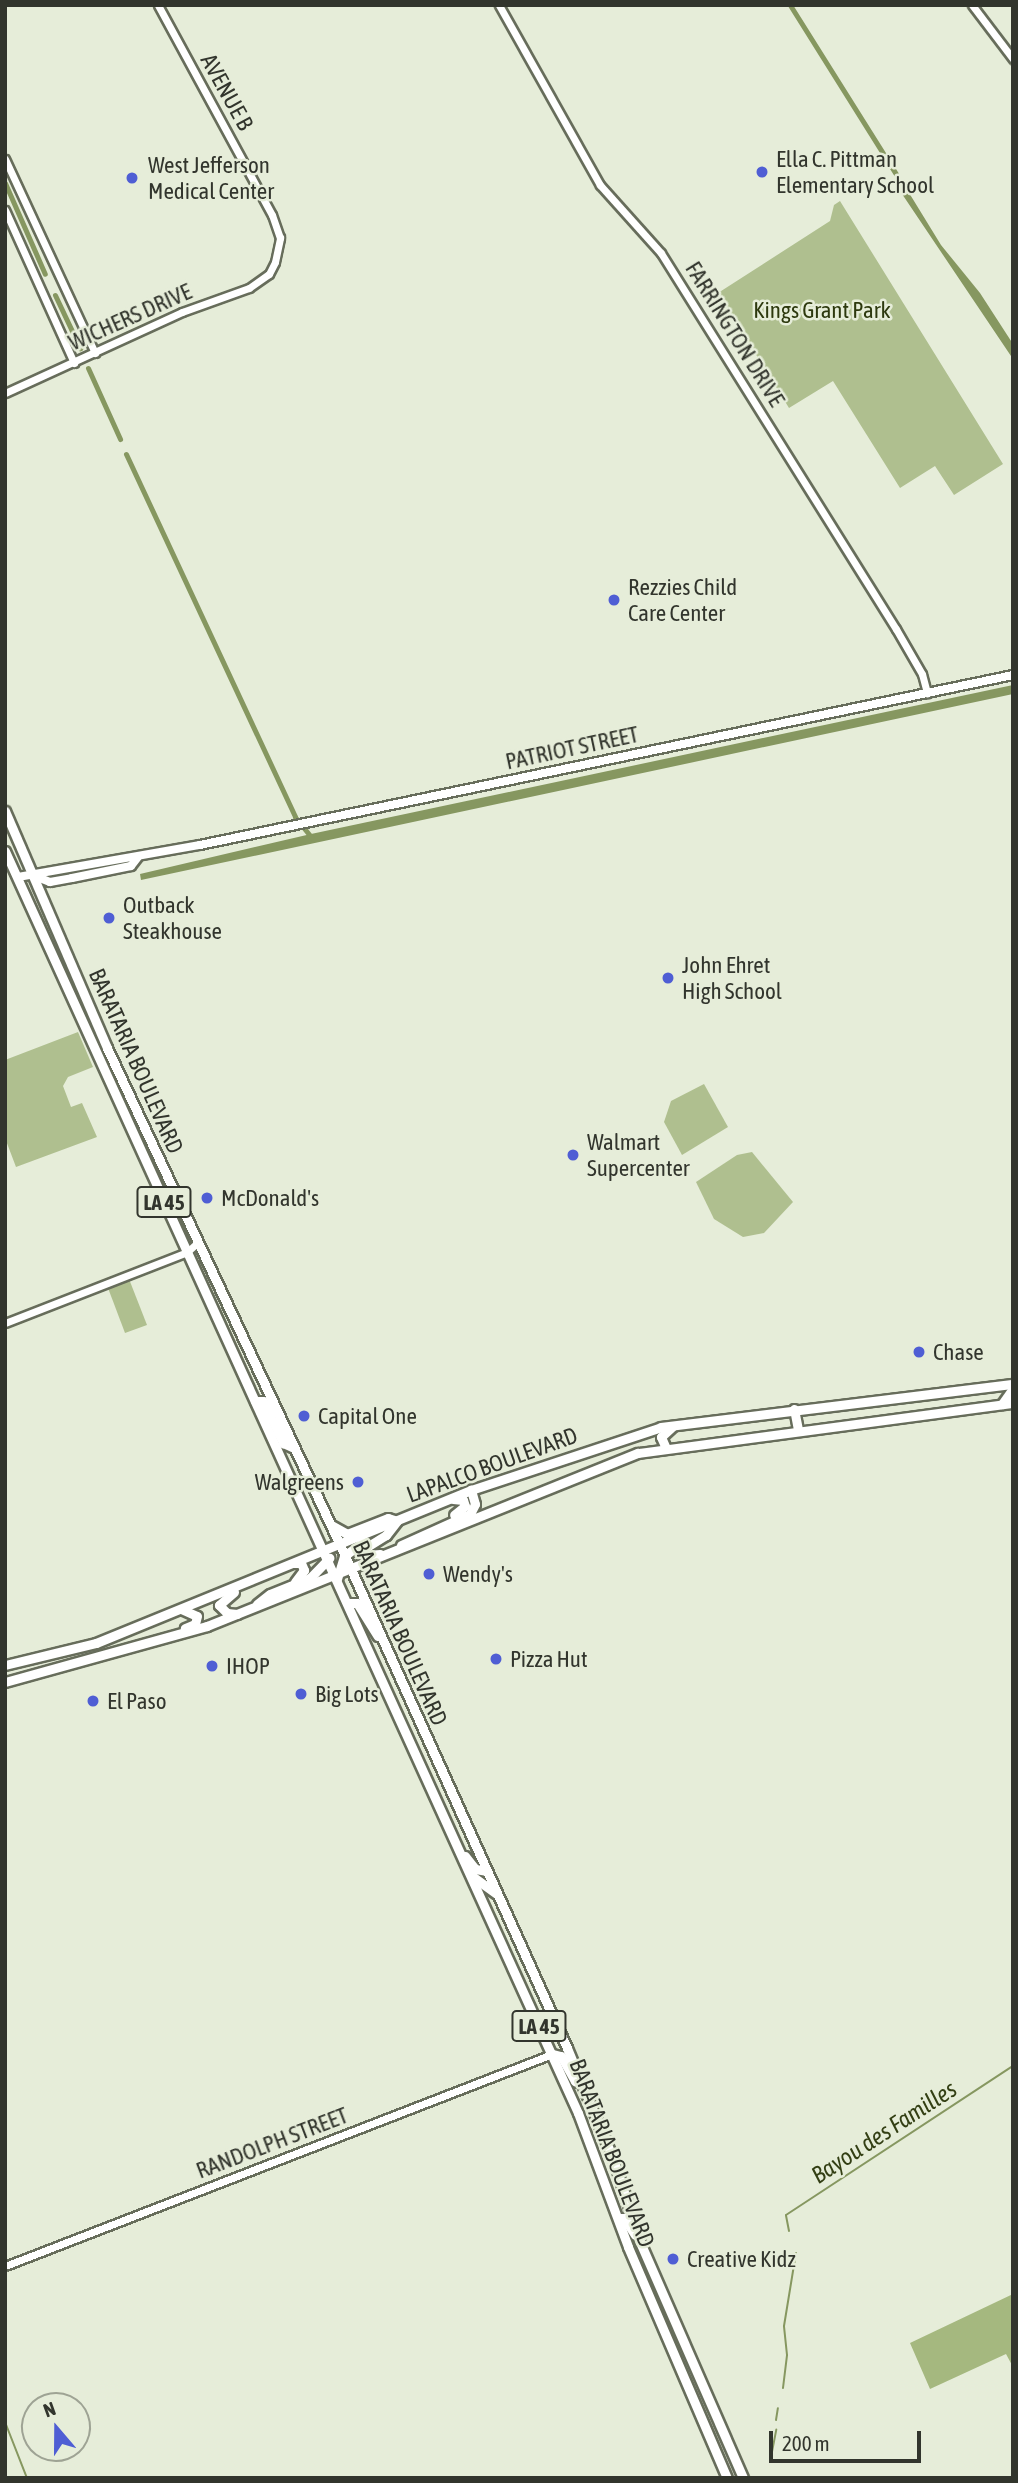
<!DOCTYPE html>
<style>
body{margin:0}
#map{position:relative;width:1018px;height:2483px;overflow:hidden;background:#e6edd9;font-family:"Asap Condensed",sans-serif}
div>[style]{position:absolute}
.green>*{inset:0;background:#afbf8f}
.forest>*{inset:0;background:#a5b87f}
.water>*{inset:0;background:#869760}
.stream>*{height:2px;margin:-1px;padding:0 1px;transform-origin:1px;border-radius:1px;background:#869760}
.canal>*{height:5px;margin:-2.5px;padding:0 2.5px;transform-origin:2.5px;border-radius:2.5px;background:#869760}
.roads{filter:drop-shadow(2px 0 #676d5b) drop-shadow(-2px 0 #676d5b) drop-shadow(0 2px #676d5b) drop-shadow(0 -2px #676d5b)}
.tertiary>*{height:7px;margin:-3.5px;padding:0 3.5px;transform-origin:3.5px;border-radius:3.5px;background:#fff}
.secondary>*{height:8px;margin:-4px;padding:0 4px;transform-origin:4px;border-radius:4px;background:#fff}
.primary>*{height:9px;margin:-4.5px;padding:0 4.5px;transform-origin:4.5px;border-radius:4.5px;background:#fff}
.dots>*{width:19px;height:19px;translate:-50% -50%;box-sizing:border-box;border:4px solid #e6edd9;border-radius:50%}
span{translate:-50% -50%;white-space:nowrap;text-align:center;line-height:1.15;-webkit-text-stroke:5px #e6edd9;paint-order:stroke}
.shield-label span{padding:2px 5px;background:#e6edd9;border:2px solid;border-radius:5px;-webkit-text-stroke-width:0}
.shield-label{font-size:21px;color:#32352d;font-weight:700}
.street-label{font-size:23px;color:#32352d}
.poi-label{font-size:23px;color:#32352d}
.left{translate:0 -50%;text-align:left}
.right{translate:-100% -50%;text-align:right}
.park-label{font-size:23px;color:#2d390e}
.water-label{font-size:24px;color:#333f14;font-style:italic}
.frame{position:absolute;inset:0;border:7px solid #32352d;pointer-events:none}
.north{position:absolute;left:21px;top:2392px;width:70px;height:70px;box-sizing:border-box;background:#e6edd9;border:2px solid #9ea394;border-radius:50%;rotate:340deg;font-size:19px;font-weight:700;line-height:28px;text-align:center;color:#32352d}
.north::after{content:'';display:block;margin:auto;width:24px;height:32px;background:#4f5ed4;clip-path:polygon(50% 0,100% 100%,50% 72%,0 100%)}
.scale{position:absolute;left:769px;top:2431px;width:152px;height:32px;box-sizing:border-box;border:4px solid #32352d;border-top:0;padding-left:9px;font-size:21px;line-height:24px;white-space:nowrap;color:#32352d;-webkit-text-stroke:5px #e6edd9;paint-order:stroke}
</style>
<div id="map">
<div class="green">
<div style="clip-path:polygon(840px 201px,1003px 464px,954px 495px,935px 466px,900px 488px,833px 381px,789px 408px,718px 293px,830px 221px,834px 205px)"></div>
<div style="clip-path:polygon(78px 1032px,93px 1067px,68px 1077px,63px 1086px,71px 1107px,82px 1103px,97px 1137px,16px 1167px,5px 1138px,5px 1060px)"></div>
<div style="clip-path:polygon(704px 1084px,728px 1127px,682px 1155px,664px 1122px,671px 1101px)"></div>
<div style="clip-path:polygon(752px 1152px,793px 1202px,764px 1233px,743px 1237px,714px 1219px,696px 1182px,737px 1155px)"></div>
<div style="clip-path:polygon(129px 1279px,147px 1325px,125px 1333px,108px 1288px)"></div>
</div>
<div class="forest">
<div style="clip-path:polygon(1013px 2294px,1013px 2367px,1006px 2354px,930px 2389px,910px 2343px)"></div>
</div>
<div class="water">
<div style="clip-path:polygon(895px 170px,941px 245px,980px 293px,1013px 344px,1013px 359px,898px 188px)"></div>
<div style="clip-path:polygon(1013px 685px,1013px 694px,141px 880px,140px 874px,311px 834px)"></div>
</div>
<div class="stream">
<div style="left:789px;top:2231px;width:16px;rotate:-101deg"></div>
<div style="left:786px;top:2215px;width:272px;rotate:-33.3deg"></div>
<div style="left:783px;top:2388px;width:33px;rotate:-83deg"></div>
<div style="left:787px;top:2355px;width:29px;rotate:-96deg"></div>
<div style="left:784px;top:2326px;width:74px;rotate:-80.7deg"></div>
<div style="left:776px;top:2420px;width:12px;rotate:-81deg"></div>
<div style="left:5px;top:2422px;width:60px;rotate:68.6deg"></div>
<div style="left:770px;top:2462px;width:33px;rotate:-79deg"></div>
</div>
<div class="canal">
<div style="left:790px;top:5px;width:199px;rotate:57.9deg"></div>
<div style="left:5px;top:183px;width:99px;rotate:66.3deg"></div>
<div style="left:55px;top:295px;width:59px;rotate:64.7deg"></div>
<div style="left:88px;top:368px;width:78px;rotate:65.7deg"></div>
<div style="left:126px;top:454px;width:400px;rotate:65deg"></div>
<div style="left:295px;top:817px;width:26px;rotate:51deg"></div>
</div>
<div class="roads">
<div class="tertiary">
<div style="left:499px;top:5px;width:206px;rotate:60.7deg"></div>
<div style="left:600px;top:185px;width:91px;rotate:48.1deg"></div>
<div style="left:661px;top:253px;width:443px;rotate:58deg"></div>
<div style="left:896px;top:629px;width:52px;rotate:60deg"></div>
<div style="left:922px;top:674px;width:20px;rotate:75deg"></div>
<div style="left:972px;top:5px;width:68px;rotate:52.8deg"></div>
<div style="left:5px;top:159px;width:214px;rotate:65.1deg"></div>
<div style="left:5px;top:210px;width:168px;rotate:65.7deg"></div>
<div style="left:5px;top:393px;width:195px;rotate:-24.6deg"></div>
<div style="left:182px;top:312px;width:71px;rotate:-19.7deg"></div>
<div style="left:249px;top:288px;width:24px;rotate:-35deg"></div>
<div style="left:269px;top:274px;width:13px;rotate:-63deg"></div>
<div style="left:275px;top:262px;width:25px;rotate:-78deg"></div>
<div style="left:280px;top:238px;width:24px;rotate:-109deg"></div>
<div style="left:272px;top:215px;width:239px;rotate:-118.5deg"></div>
<div style="left:5px;top:1323px;width:195px;rotate:-21.3deg"></div>
<div style="left:187px;top:1252px;width:13px;rotate:-42deg"></div>
<div style="left:5px;top:2266px;width:587px;rotate:-21.18deg"></div>
</div>
<div class="secondary">
<div style="left:35px;top:876px;width:16px;rotate:22deg"></div>
<div style="left:50px;top:882px;width:22px;rotate:-10deg"></div>
<div style="left:72px;top:878px;width:60px;rotate:-11.5deg"></div>
<div style="left:131px;top:866px;width:11px;rotate:-52deg"></div>
<div style="left:18px;top:877px;width:185px;rotate:-10deg"></div>
<div style="left:200px;top:845px;width:831px;rotate:-11.81deg"></div>
</div>
<div class="primary">
<div style="left:5px;top:811px;width:258px;rotate:66.7deg"></div>
<div style="left:107px;top:1048px;width:549px;rotate:64.88deg"></div>
<div style="left:340px;top:1545px;width:552px;rotate:65.71deg"></div>
<div style="left:567px;top:2048px;width:122px;rotate:67.4deg"></div>
<div style="left:614px;top:2161px;width:85px;rotate:72.2deg"></div>
<div style="left:640px;top:2242px;width:257px;rotate:66.4deg"></div>
<div style="left:5px;top:851px;width:1386px;rotate:65.58deg"></div>
<div style="left:578px;top:2113px;width:143px;rotate:69.5deg"></div>
<div style="left:628px;top:2247px;width:251px;rotate:66.8deg"></div>
<div style="left:255px;top:1401px;width:8px"></div>
<div style="left:263px;top:1401px;width:47px;rotate:64.5deg"></div>
<div style="left:283px;top:1443px;width:10px;rotate:24deg"></div>
<div style="left:1002px;top:1404px;width:19px;rotate:-55deg"></div>
<div style="left:794px;top:1409px;width:20px;rotate:79deg"></div>
<div style="left:665px;top:1446px;width:10px;rotate:-114deg"></div>
<div style="left:661px;top:1437px;width:16px;rotate:-43deg"></div>
<div style="left:453px;top:1499px;width:10px;rotate:6deg"></div>
<div style="left:463px;top:1500px;width:6px;rotate:72deg"></div>
<div style="left:465px;top:1506px;width:14px;rotate:141deg"></div>
<div style="left:331px;top:1525px;width:18px;rotate:29deg"></div>
<div style="left:347px;top:1534px;width:44px;rotate:-21.3deg"></div>
<div style="left:388px;top:1518px;width:9px;rotate:18deg"></div>
<div style="left:397px;top:1521px;width:18px;rotate:128deg"></div>
<div style="left:386px;top:1535px;width:25px;rotate:148deg"></div>
<div style="left:365px;top:1548px;width:7px;rotate:74deg"></div>
<div style="left:367px;top:1555px;width:13px;rotate:-4deg"></div>
<div style="left:401px;top:1545px;width:76px;rotate:-24.2deg"></div>
<div style="left:470px;top:1514px;width:11px;rotate:-63deg"></div>
<div style="left:475px;top:1504px;width:15px;rotate:-106deg"></div>
<div style="left:294px;top:1563px;width:7px"></div>
<div style="left:301px;top:1563px;width:8px;rotate:67deg"></div>
<div style="left:304px;top:1570px;width:15px;rotate:127deg"></div>
<div style="left:337px;top:1579px;width:24px;rotate:-73deg"></div>
<div style="left:344px;top:1556px;width:24px;rotate:-36deg"></div>
<div style="left:234px;top:1592px;width:20px;rotate:139deg"></div>
<div style="left:219px;top:1605px;width:11px;rotate:45deg"></div>
<div style="left:227px;top:1613px;width:10px;rotate:6deg"></div>
<div style="left:348px;top:1603px;width:9px"></div>
<div style="left:357px;top:1603px;width:39px;rotate:58deg"></div>
<div style="left:257px;top:1604px;width:16px;rotate:-38deg"></div>
<div style="left:270px;top:1594px;width:43px;rotate:-21.8deg"></div>
<div style="left:310px;top:1578px;width:28px;rotate:-46deg"></div>
<div style="left:181px;top:1609px;width:17px;rotate:24deg"></div>
<div style="left:197px;top:1616px;width:8px;rotate:104deg"></div>
<div style="left:195px;top:1624px;width:11px;rotate:158deg"></div>
<div style="left:5px;top:1665px;width:94px;rotate:-13.6deg"></div>
<div style="left:96px;top:1643px;width:405px;rotate:-22.2deg"></div>
<div style="left:471px;top:1490px;width:200px;rotate:-18.3deg"></div>
<div style="left:661px;top:1427px;width:355px;rotate:-7deg"></div>
<div style="left:5px;top:1682px;width:210px;rotate:-15.5deg"></div>
<div style="left:207px;top:1626px;width:464px;rotate:-21.9deg"></div>
<div style="left:638px;top:1453px;width:378px;rotate:-7.6deg"></div>
<div style="left:465px;top:1856px;width:16px;rotate:52deg"></div>
<div style="left:475px;top:1869px;width:11px;rotate:10deg"></div>
<div style="left:472px;top:1876px;width:29px;rotate:36deg"></div>
<div style="left:552px;top:2054px;width:9px;rotate:13deg"></div>
<div style="left:561px;top:2056px;width:29px;rotate:61deg"></div>
<div style="left:575px;top:2081px;width:7px;rotate:16deg"></div>
<div style="left:618px;top:2218px;width:6px"></div>
<div style="left:624px;top:2218px;width:20px;rotate:57deg"></div>
</div>
</div>
<div class="dots">
<div style="left:762px;top:172px;background:#4f5ed4"></div>
<div style="left:132px;top:178px;background:#4f5ed4"></div>
<div style="left:614px;top:600px;background:#4f5ed4"></div>
<div style="left:109px;top:918px;background:#4f5ed4"></div>
<div style="left:668px;top:978px;background:#4f5ed4"></div>
<div style="left:573px;top:1155px;background:#4f5ed4"></div>
<div style="left:207px;top:1198px;background:#4f5ed4"></div>
<div style="left:919px;top:1352px;background:#4f5ed4"></div>
<div style="left:304px;top:1416px;background:#4f5ed4"></div>
<div style="left:358px;top:1482px;background:#4f5ed4"></div>
<div style="left:429px;top:1574px;background:#4f5ed4"></div>
<div style="left:496px;top:1659px;background:#4f5ed4"></div>
<div style="left:212px;top:1666px;background:#4f5ed4"></div>
<div style="left:301px;top:1694px;background:#4f5ed4"></div>
<div style="left:93px;top:1701px;background:#4f5ed4"></div>
<div style="left:673px;top:2259px;background:#4f5ed4"></div>
</div>
<div class="shield-label">
<span style="left:164px;top:1202px">LA 45</span>
<span style="left:539px;top:2026px">LA 45</span>
</div>
<div class="street-label">
<span style="left:227px;top:92px;rotate:61deg">AVENUE B</span>
<span style="left:130px;top:317px;rotate:-24deg">WICHERS DRIVE</span>
<span style="left:735px;top:334px;rotate:58deg">FARRINGTON DRIVE</span>
<span style="left:572px;top:748px;rotate:-12deg">PATRIOT STREET</span>
<span style="left:136px;top:1061px;rotate:66deg">BARATARIA BOULEVARD</span>
<span style="left:492px;top:1465px;rotate:-20deg">LAPALCO BOULEVARD</span>
<span style="left:400px;top:1633px;rotate:66deg">BARATARIA BOULEVARD</span>
<span style="left:272px;top:2143px;rotate:-21deg">RANDOLPH STREET</span>
<span style="left:612px;top:2153px;rotate:69deg">BARATARIA BOULEVARD</span>
</div>
<div class="poi-label">
<span class="left" style="left:776px;top:172px">Ella C. Pittman<br>Elementary School</span>
<span class="left" style="left:148px;top:178px">West Jefferson<br>Medical Center</span>
<span class="left" style="left:628px;top:600px">Rezzies Child<br>Care Center</span>
<span class="left" style="left:123px;top:918px">Outback<br>Steakhouse</span>
<span class="left" style="left:682px;top:978px">John Ehret<br>High School</span>
<span class="left" style="left:587px;top:1155px">Walmart<br>Supercenter</span>
<span class="left" style="left:221px;top:1198px">McDonald's</span>
<span class="left" style="left:933px;top:1352px">Chase</span>
<span class="left" style="left:318px;top:1416px">Capital One</span>
<span class="right" style="left:344px;top:1482px">Walgreens</span>
<span class="left" style="left:443px;top:1574px">Wendy's</span>
<span class="left" style="left:510px;top:1659px">Pizza Hut</span>
<span class="left" style="left:226px;top:1666px">IHOP</span>
<span class="left" style="left:315px;top:1694px">Big Lots</span>
<span class="left" style="left:107px;top:1701px">El Paso</span>
<span class="left" style="left:687px;top:2259px">Creative Kidz</span>
</div>
<div class="park-label">
<span style="left:822px;top:310px">Kings Grant Park</span>
</div>
<div class="water-label">
<span style="left:884px;top:2132px;rotate:-33deg">Bayou des Familles</span>
</div>
<div class="frame"></div>
<div class="north">N</div>
<div class="scale">200 m</div>
</div>
